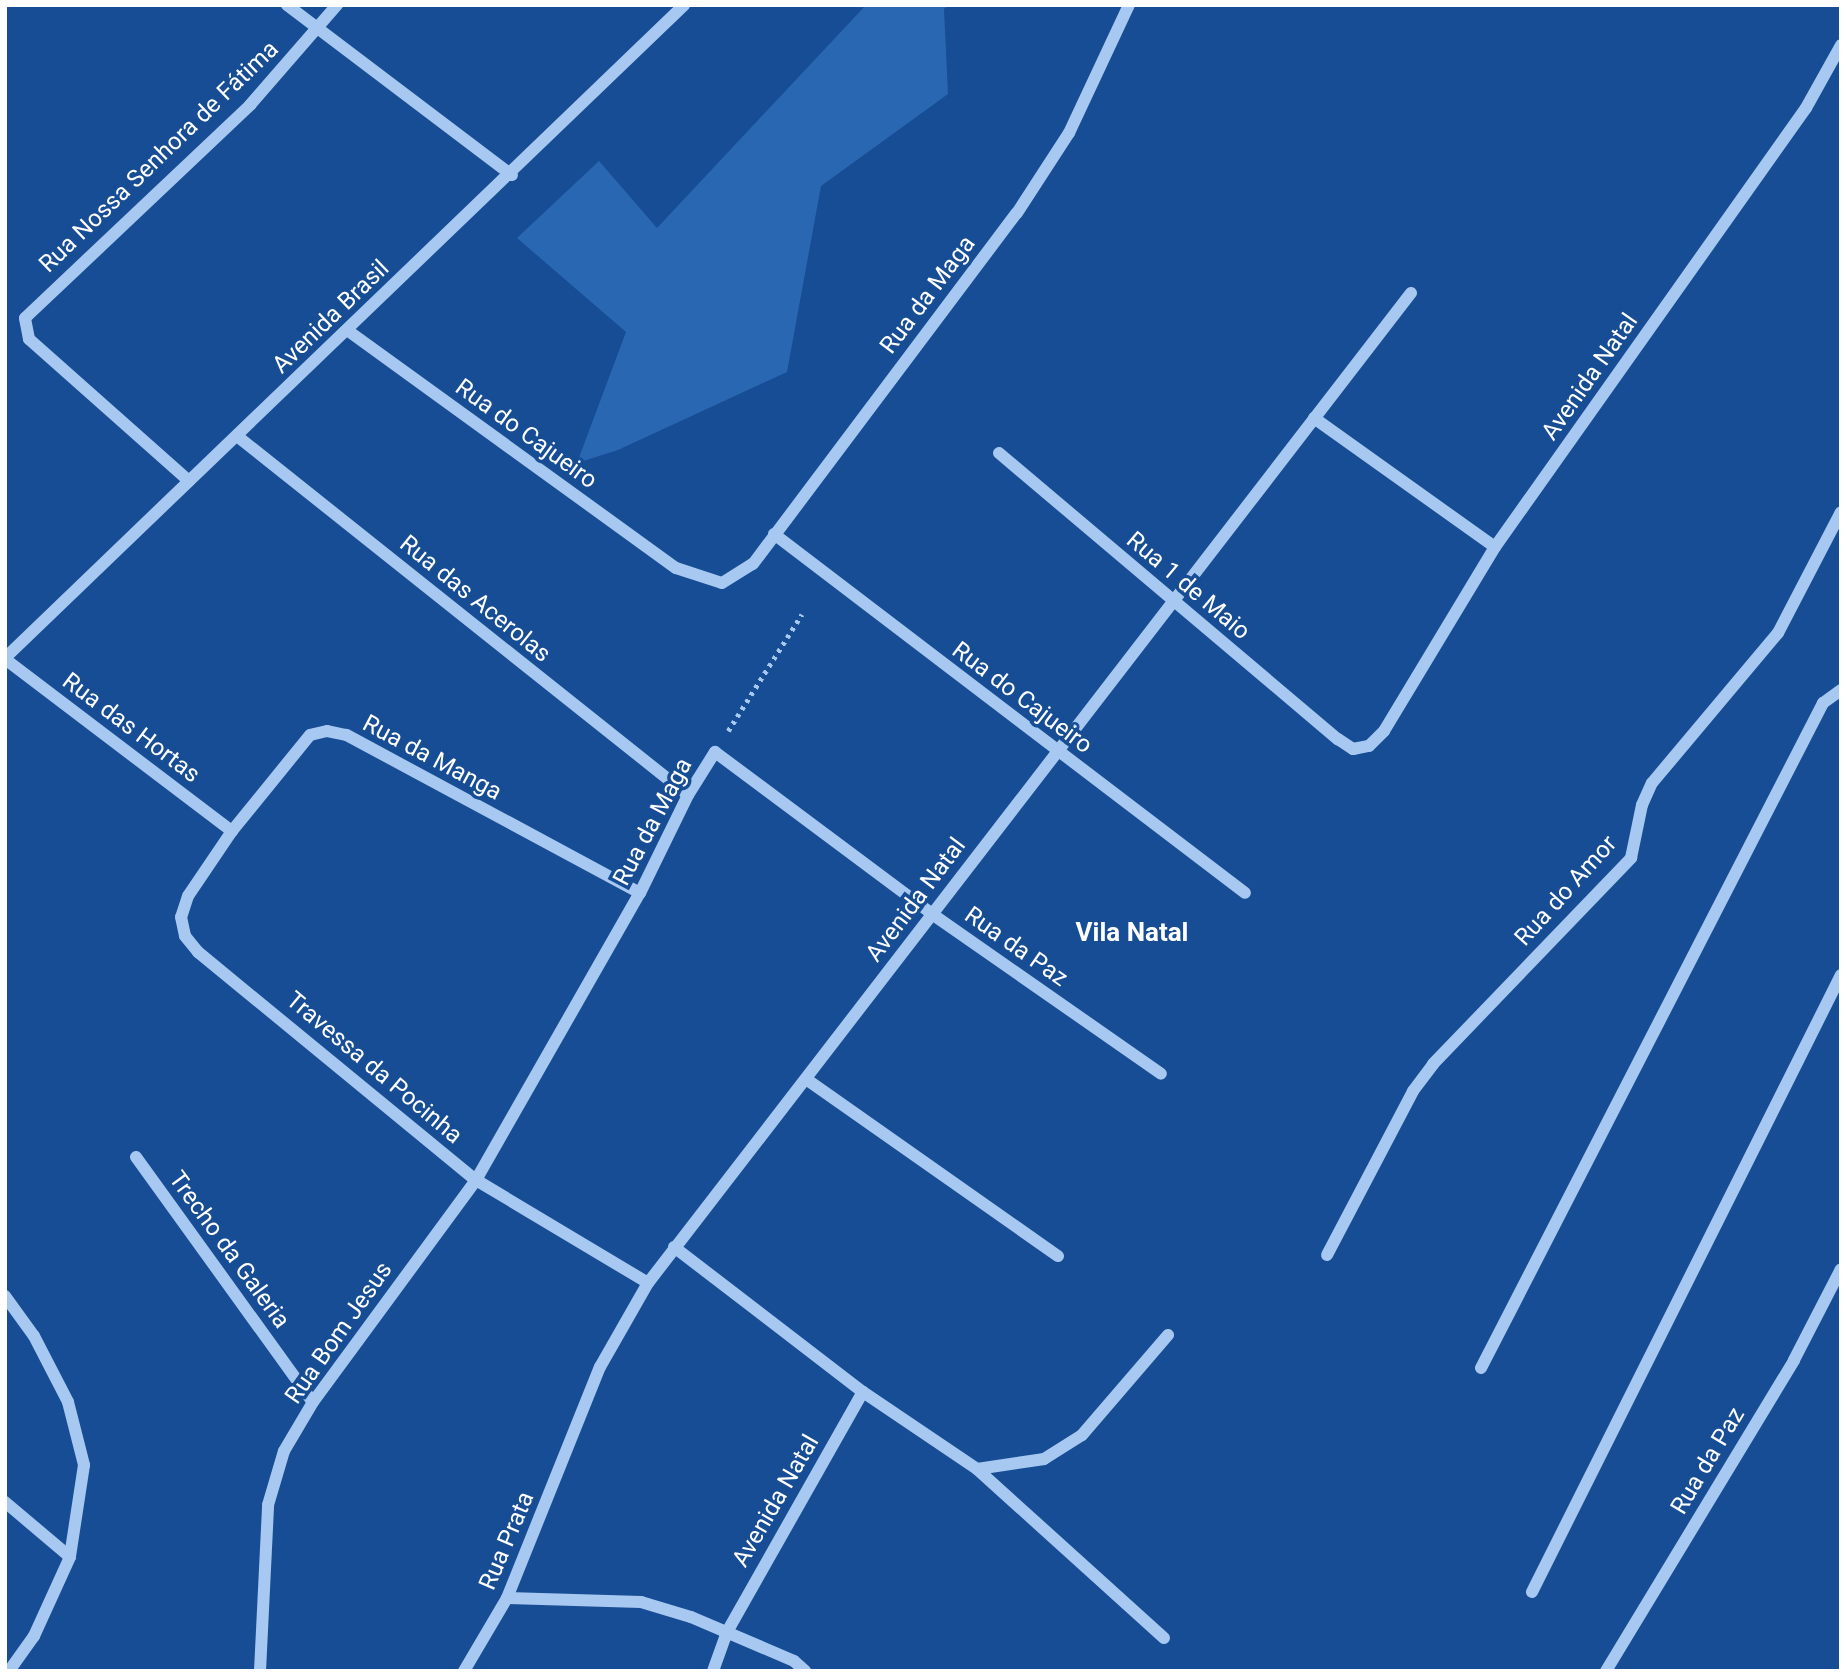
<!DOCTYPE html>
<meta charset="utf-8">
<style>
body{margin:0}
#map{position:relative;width:1846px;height:1676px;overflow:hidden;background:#174d94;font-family:Roboto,sans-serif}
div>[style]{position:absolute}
.green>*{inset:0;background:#2a67b2}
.path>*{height:4.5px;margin-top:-2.25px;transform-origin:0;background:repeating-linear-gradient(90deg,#a7c8f1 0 3.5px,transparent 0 8.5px)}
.minor>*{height:12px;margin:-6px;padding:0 6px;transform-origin:6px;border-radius:6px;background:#a7c8f1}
span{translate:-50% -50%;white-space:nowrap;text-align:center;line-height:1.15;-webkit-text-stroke:7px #174d94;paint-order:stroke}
.street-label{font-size:24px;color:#fff}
.neighbourhood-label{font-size:26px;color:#fff;font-weight:700}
.frame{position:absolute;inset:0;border:7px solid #fff;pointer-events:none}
</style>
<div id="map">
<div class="green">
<div style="clip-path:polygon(866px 5px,948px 5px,944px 9px,948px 94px,821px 186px,787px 372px,618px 450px,577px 463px,626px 332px,517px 238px,599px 161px,657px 228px)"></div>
</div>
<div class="path">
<div style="left:728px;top:731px;width:138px;rotate:-57.7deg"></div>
</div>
<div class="minor">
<div style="left:287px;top:5px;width:282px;rotate:37.1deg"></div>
<div style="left:347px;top:330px;width:406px;rotate:35.9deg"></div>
<div style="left:676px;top:568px;width:48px;rotate:18.1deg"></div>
<div style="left:722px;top:583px;width:36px;rotate:-32deg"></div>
<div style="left:753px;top:564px;width:439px;rotate:-53.1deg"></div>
<div style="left:1017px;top:213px;width:95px;rotate:-57deg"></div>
<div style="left:1069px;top:133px;width:141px;rotate:-64.9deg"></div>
<div style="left:1314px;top:418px;width:222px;rotate:35.5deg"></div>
<div style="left:237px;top:436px;width:576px;rotate:38.52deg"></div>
<div style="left:999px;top:453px;width:444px;rotate:40.2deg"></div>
<div style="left:1338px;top:739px;width:18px;rotate:34deg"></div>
<div style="left:1353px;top:749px;width:16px;rotate:-11deg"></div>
<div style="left:1369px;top:746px;width:21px;rotate:-45deg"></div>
<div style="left:1384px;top:731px;width:215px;rotate:-58.9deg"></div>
<div style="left:1495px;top:547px;width:538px;rotate:-54.69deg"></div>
<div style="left:1806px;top:108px;width:72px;rotate:-60.9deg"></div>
<div style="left:189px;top:481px;width:214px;rotate:-138.4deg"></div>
<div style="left:29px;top:339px;width:21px;rotate:-101deg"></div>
<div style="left:25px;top:318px;width:310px;rotate:-43.4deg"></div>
<div style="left:250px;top:105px;width:133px;rotate:-49deg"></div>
<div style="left:774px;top:534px;width:592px;rotate:37.31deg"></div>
<div style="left:5px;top:658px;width:942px;rotate:-43.88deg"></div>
<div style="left:5px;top:659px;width:285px;rotate:37.2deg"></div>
<div style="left:640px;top:893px;width:334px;rotate:-151.7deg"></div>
<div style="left:346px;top:735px;width:19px;rotate:-168deg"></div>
<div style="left:327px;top:731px;width:17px;rotate:167deg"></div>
<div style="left:310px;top:735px;width:124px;rotate:129.1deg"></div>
<div style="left:232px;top:831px;width:78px;rotate:124.1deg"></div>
<div style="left:188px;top:896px;width:22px;rotate:108deg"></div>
<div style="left:181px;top:917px;width:19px;rotate:78deg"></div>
<div style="left:185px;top:936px;width:21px;rotate:51deg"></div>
<div style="left:198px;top:952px;width:360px;rotate:39.4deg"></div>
<div style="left:476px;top:1180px;width:200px;rotate:30.9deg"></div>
<div style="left:806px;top:1079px;width:308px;rotate:35.1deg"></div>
<div style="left:136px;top:1157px;width:302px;rotate:54.2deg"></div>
<div style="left:674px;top:1247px;width:238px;rotate:37.5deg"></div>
<div style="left:863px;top:1392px;width:138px;rotate:34deg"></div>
<div style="left:977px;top:1469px;width:252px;rotate:42.1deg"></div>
<div style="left:1327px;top:1255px;width:185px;rotate:-62.3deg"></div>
<div style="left:1413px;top:1091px;width:34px;rotate:-53deg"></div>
<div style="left:1433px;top:1064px;width:286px;rotate:-46.1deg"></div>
<div style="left:1631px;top:858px;width:54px;rotate:-78.3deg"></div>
<div style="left:1642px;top:805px;width:24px;rotate:-66deg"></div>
<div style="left:1652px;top:783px;width:196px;rotate:-50deg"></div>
<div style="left:1778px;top:633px;width:136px;rotate:-62.5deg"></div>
<div style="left:5px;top:1296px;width:49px;rotate:54.1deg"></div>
<div style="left:34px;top:1336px;width:74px;rotate:62.7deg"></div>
<div style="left:68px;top:1402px;width:65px;rotate:75.7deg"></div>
<div style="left:84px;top:1465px;width:93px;rotate:98.7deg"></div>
<div style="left:70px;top:1557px;width:87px;rotate:114.5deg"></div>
<div style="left:34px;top:1636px;width:43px;rotate:125.5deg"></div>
<div style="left:1481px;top:1368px;width:748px;rotate:-62.78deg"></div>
<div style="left:1823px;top:703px;width:22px;rotate:-36deg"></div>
<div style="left:977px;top:1469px;width:68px;rotate:-8.5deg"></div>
<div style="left:1044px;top:1459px;width:45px;rotate:-32.3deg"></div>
<div style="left:1082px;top:1435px;width:132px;rotate:-49.3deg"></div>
<div style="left:5px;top:1502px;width:85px;rotate:40.2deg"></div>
<div style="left:1532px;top:1592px;width:690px;rotate:-63.4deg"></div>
<div style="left:507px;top:1598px;width:134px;rotate:1.7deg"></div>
<div style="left:641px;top:1602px;width:52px;rotate:16.7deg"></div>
<div style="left:691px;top:1617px;width:112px;rotate:23.1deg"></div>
<div style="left:794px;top:1661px;width:15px;rotate:42deg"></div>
<div style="left:260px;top:1671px;width:166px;rotate:-87.2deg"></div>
<div style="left:268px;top:1505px;width:56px;rotate:-73.5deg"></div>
<div style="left:284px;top:1451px;width:57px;rotate:-59.4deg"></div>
<div style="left:313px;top:1402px;width:275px;rotate:-53.7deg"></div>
<div style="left:476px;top:1180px;width:331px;rotate:-60.3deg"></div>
<div style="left:640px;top:893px;width:109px;rotate:-63.9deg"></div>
<div style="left:688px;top:795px;width:51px;rotate:-57.9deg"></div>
<div style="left:715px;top:752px;width:271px;rotate:36.7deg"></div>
<div style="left:932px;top:914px;width:279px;rotate:34.9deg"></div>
<div style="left:464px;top:1671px;width:85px;rotate:-59.5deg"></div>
<div style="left:507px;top:1598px;width:249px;rotate:-68.1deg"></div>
<div style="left:600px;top:1367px;width:97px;rotate:-60.3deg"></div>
<div style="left:648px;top:1283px;width:1250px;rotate:-52.38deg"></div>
<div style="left:713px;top:1671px;width:41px;rotate:-70.3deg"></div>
<div style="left:727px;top:1632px;width:276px;rotate:-60.5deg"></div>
<div style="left:1606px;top:1671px;width:363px;rotate:-58.8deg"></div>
<div style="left:1794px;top:1360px;width:102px;rotate:-62.7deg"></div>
</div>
<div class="street-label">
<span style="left:159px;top:157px;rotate:-44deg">Rua Nossa Senhora de Fátima</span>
<span style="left:928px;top:295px;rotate:-53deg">Rua da Maga</span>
<span style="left:331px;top:317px;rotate:-44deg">Avenida Brasil</span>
<span style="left:1590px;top:377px;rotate:-55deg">Avenida Natal</span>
<span style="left:526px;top:434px;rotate:36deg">Rua do Cajueiro</span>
<span style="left:1188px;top:586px;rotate:40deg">Rua 1 de Maio</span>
<span style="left:475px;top:599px;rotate:39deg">Rua das Acerolas</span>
<span style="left:1022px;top:698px;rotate:37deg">Rua do Cajueiro</span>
<span style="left:131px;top:728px;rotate:37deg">Rua das Hortas</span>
<span style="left:432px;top:758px;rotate:28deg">Rua da Manga</span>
<span style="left:653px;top:822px;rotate:-62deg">Rua da Maga</span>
<span style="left:1566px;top:891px;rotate:-48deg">Rua do Amor</span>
<span style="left:916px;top:900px;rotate:-53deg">Avenida Natal</span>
<span style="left:1016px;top:947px;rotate:35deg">Rua da Paz</span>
<span style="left:374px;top:1068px;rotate:40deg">Travessa da Pocinha</span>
<span style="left:229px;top:1250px;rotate:54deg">Trecho da Galeria</span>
<span style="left:339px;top:1333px;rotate:-55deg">Rua Bom Jesus</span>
<span style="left:1708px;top:1461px;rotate:-59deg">Rua da Paz</span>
<span style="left:776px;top:1501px;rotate:-60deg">Avenida Natal</span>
<span style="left:507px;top:1541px;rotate:-67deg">Rua Prata</span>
</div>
<div class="neighbourhood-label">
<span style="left:1132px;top:933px">Vila Natal</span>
</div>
<div class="frame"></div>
</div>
